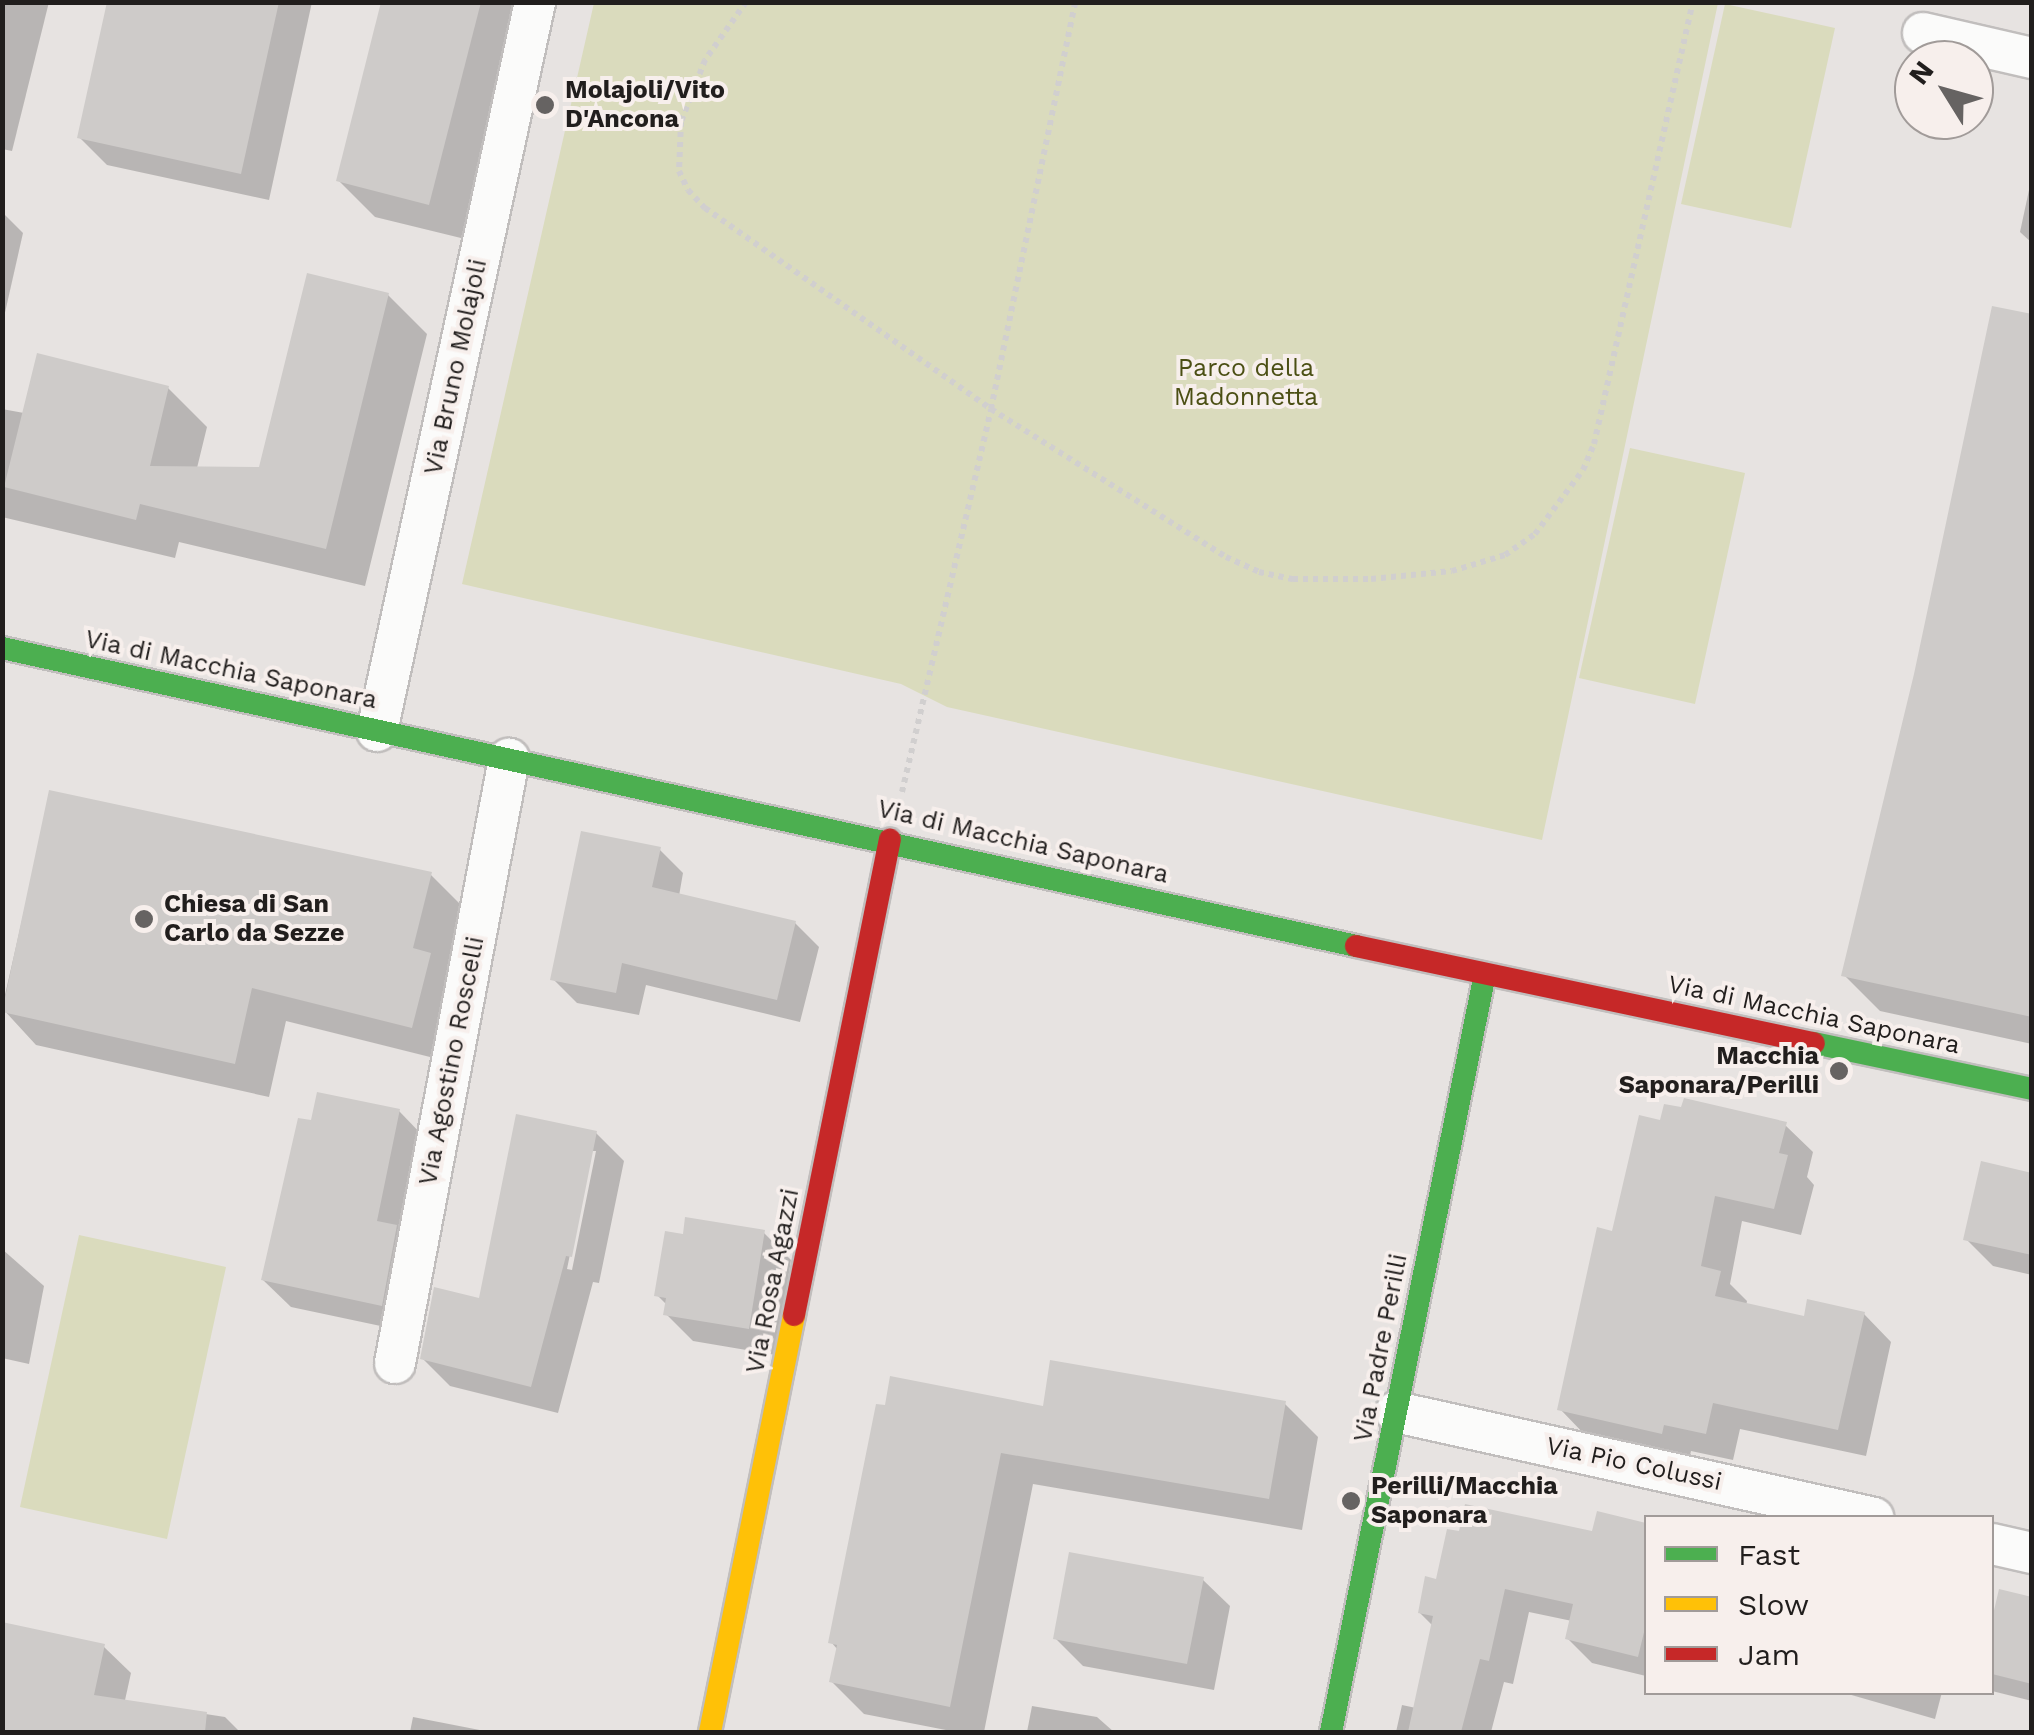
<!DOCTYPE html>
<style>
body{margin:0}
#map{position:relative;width:2034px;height:1735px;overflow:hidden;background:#e7e3e1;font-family:"Work Sans",sans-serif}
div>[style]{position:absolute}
.green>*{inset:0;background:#dadbbd}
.shadow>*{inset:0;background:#0003}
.building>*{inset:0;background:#cecbc9}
.path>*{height:6px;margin-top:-3px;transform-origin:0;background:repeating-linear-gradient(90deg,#d1cfcf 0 5px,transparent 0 10px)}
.roads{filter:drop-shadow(2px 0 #c1bebd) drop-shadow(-2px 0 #c1bebd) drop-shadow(0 2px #c1bebd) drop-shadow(0 -2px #c1bebd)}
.street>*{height:40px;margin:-20px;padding:0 20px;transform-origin:20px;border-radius:20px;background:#fbfbfa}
.fast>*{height:22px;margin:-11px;padding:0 11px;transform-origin:11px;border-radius:11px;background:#4caf50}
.slow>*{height:22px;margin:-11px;padding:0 11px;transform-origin:11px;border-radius:11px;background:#ffc107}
.jam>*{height:22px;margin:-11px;padding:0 11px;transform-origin:11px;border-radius:11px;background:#c62828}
.dots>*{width:28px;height:28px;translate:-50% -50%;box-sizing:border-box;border:5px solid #f7efec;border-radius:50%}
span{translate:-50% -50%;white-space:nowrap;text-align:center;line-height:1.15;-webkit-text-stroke:8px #f7efec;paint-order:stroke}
.poi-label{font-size:25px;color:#211e1d;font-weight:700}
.left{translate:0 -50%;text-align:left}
.right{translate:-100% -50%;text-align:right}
.street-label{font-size:25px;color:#211e1d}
.park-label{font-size:25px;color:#4b4f14}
.frame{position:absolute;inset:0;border:5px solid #211e1d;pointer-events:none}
.legend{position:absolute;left:1644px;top:1515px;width:350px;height:180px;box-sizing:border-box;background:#f7efec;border:2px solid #a19b99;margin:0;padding:12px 18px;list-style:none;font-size:30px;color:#211e1d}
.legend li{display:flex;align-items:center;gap:20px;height:50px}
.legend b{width:50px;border:2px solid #a19b99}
.north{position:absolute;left:1894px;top:40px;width:100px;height:100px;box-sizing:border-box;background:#f7efec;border:2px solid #a19b99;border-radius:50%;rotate:307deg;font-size:28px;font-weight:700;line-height:40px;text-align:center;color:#211e1d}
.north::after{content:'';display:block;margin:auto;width:35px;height:45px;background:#666362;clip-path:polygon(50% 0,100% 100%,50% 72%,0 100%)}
</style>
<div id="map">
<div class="green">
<div style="clip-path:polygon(594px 3px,1718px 3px,1542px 840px,947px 707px,901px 684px,462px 584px)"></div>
<div style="clip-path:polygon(1725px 4px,1835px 28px,1791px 228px,1681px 204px)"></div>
<div style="clip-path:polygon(1630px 448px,1745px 473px,1695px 704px,1579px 678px)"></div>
<div style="clip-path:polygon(79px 1235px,226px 1267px,167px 1539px,20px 1507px)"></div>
</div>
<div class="shadow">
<div style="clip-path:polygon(2px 2px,49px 2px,12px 151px,2px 149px)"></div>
<div style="clip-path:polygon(110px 2px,312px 2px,269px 200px,107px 165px,80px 138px)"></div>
<div style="clip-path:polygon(384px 2px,525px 2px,465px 239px,375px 217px,339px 181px)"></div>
<div style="clip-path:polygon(2032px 176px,2032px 243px,2020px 232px)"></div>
<div style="clip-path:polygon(2px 212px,23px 233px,2px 326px)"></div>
<div style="clip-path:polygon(388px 295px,427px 334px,365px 586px,179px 542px,175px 558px,2px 517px,2px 409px,24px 413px,168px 388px,207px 427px,197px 468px,261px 469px)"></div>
<div style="clip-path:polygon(2032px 317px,2032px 1044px,1880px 1011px,1844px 975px)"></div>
<div style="clip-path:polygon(51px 793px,430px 874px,464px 908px,448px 974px,464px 990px,446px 1061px,286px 1021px,269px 1097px,36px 1045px,2px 1008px)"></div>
<div style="clip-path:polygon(659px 849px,683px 873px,679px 896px,795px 923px,819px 947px,800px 1022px,646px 985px,639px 1015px,577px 1003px,553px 979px)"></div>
<div style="clip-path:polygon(399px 1111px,426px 1139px,409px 1332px,291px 1307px,263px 1280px,313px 1123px)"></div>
<div style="clip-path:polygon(1661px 1123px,1785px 1125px,1813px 1152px,1807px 1177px,1814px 1185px,1801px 1235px,1742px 1221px,1730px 1284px,1747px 1301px,1746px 1306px,1806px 1319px,1864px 1314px,1891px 1342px,1866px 1456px,1740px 1429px,1733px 1460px,1691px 1451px,1689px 1460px,1587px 1437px,1560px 1409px,1614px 1234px)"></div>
<div style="clip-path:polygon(evenodd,596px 1133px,624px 1161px,599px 1283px,593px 1282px,558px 1413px,450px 1386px,423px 1359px,481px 1301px,596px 1133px,591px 1151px,596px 1151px,572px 1270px,567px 1269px,591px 1151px)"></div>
<div style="clip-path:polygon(2032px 1175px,2032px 1275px,1993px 1266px,1966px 1239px)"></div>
<div style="clip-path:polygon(764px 1233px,791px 1260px,776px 1355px,693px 1341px,666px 1314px,667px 1305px,657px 1295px,685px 1237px)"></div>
<div style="clip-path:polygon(2px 1249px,44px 1286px,29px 1364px,2px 1358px)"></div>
<div style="clip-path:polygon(1285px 1404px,1318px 1437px,1302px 1530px,1033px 1484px,984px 1732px,956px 1732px,864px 1714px,832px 1682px,838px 1650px,831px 1642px,878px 1407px,1045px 1409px)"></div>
<div style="clip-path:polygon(1599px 1514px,1646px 1525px,1646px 1676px,1592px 1663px,1567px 1638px,1572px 1621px,1529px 1612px,1513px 1684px,1504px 1682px,1491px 1732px,1396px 1732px,1402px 1705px,1416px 1708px,1433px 1626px,1420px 1613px,1438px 1582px,1594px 1534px)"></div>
<div style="clip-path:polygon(1202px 1579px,1230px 1606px,1214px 1690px,1083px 1666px,1055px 1638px)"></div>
<div style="clip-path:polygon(2001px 1592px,2032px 1600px,2032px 1701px,1992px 1691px,1992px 1629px)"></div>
<div style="clip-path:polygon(2px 1625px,103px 1646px,131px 1673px,118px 1732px,2px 1732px)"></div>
<div style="clip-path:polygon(1841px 1692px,1942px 1692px,1935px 1719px)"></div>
<div style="clip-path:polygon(154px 1706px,225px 1717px,240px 1732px,150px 1732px)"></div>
<div style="clip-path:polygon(1032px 1706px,1097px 1717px,1114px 1732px,1027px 1732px)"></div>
<div style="clip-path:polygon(413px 1717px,490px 1732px,410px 1732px)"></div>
</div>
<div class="building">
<div style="clip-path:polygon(107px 2px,279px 2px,241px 174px,77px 138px)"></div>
<div style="clip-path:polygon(381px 2px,481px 2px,429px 205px,336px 181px)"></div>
<div style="clip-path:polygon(307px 273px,389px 293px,326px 549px,140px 504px,136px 520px,4px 487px,37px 353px,169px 386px,150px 466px,259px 467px)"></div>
<div style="clip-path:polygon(1992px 306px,2032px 314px,2032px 1017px,1841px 976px,1914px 674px)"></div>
<div style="clip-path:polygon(49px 790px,432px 872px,413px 948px,431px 953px,412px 1028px,252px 988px,235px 1064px,2px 1012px)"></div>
<div style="clip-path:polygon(581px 831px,661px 847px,652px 887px,796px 921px,777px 1000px,622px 963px,616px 993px,550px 980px)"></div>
<div style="clip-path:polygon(317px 1092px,400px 1109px,377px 1221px,397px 1225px,382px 1306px,261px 1280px,298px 1118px,311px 1120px)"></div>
<div style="clip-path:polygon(1684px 1098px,1787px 1122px,1779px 1153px,1788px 1155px,1774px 1209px,1715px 1196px,1701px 1266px,1721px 1271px,1715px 1296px,1804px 1316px,1807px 1299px,1865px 1312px,1838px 1430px,1713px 1403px,1706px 1434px,1664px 1425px,1662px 1434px,1557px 1410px,1597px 1227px,1612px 1231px,1639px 1115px,1660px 1120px,1664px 1104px,1681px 1107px)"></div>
<div style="clip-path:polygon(516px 1114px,597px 1131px,572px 1257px,566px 1256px,531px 1387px,420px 1359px,434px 1287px,479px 1298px)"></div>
<div style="clip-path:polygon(1981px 1161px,2032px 1173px,2032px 1255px,1963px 1240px)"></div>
<div style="clip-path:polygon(685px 1217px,765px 1230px,749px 1329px,663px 1315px,666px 1298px,654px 1296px,665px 1231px,683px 1234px)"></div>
<div style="clip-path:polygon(1050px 1360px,1286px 1401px,1269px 1499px,1001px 1453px,950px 1707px,829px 1682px,837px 1645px,828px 1643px,876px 1404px,885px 1405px,890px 1376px,1043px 1406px)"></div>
<div style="clip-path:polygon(1465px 1504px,1592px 1531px,1597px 1511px,1646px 1523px,1646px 1624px,1638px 1657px,1565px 1639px,1573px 1604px,1505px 1589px,1489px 1661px,1480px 1659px,1461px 1732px,1408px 1732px,1433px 1616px,1418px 1613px,1425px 1576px,1436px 1579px,1447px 1529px,1459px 1531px)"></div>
<div style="clip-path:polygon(1069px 1552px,1204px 1577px,1187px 1664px,1053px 1639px)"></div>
<div style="clip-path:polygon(1999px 1589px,2032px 1597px,2032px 1684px,1992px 1674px,1992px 1619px)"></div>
<div style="clip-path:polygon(2px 1622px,105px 1644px,94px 1695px,207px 1712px,205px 1732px,2px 1732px)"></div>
</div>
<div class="path">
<div style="left:746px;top:2px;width:71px;rotate:125.3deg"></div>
<div style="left:705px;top:60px;width:66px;rotate:111.2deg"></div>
<div style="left:681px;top:122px;width:49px;rotate:92.3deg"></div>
<div style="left:679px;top:171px;width:21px;rotate:65deg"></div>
<div style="left:688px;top:190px;width:25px;rotate:47deg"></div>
<div style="left:705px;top:208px;width:350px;rotate:35.1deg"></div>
<div style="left:991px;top:409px;width:278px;rotate:32.2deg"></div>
<div style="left:1226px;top:557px;width:36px;rotate:24deg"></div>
<div style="left:1259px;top:572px;width:35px;rotate:12deg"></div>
<div style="left:1293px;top:579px;width:78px"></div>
<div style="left:1371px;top:579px;width:81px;rotate:-5.6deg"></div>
<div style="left:1452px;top:571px;width:55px;rotate:-16.8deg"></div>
<div style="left:1505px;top:555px;width:37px;rotate:-35deg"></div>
<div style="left:1535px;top:534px;width:80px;rotate:-53.1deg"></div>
<div style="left:1583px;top:470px;width:28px;rotate:-67deg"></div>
<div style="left:1594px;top:444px;width:453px;rotate:-77.4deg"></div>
<div style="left:902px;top:792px;width:393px;rotate:-76.9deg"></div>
<div style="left:991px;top:409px;width:416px;rotate:-78.3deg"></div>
</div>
<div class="roads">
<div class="street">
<div style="left:1923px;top:33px;width:112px;rotate:12.9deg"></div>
<div style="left:377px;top:731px;width:746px;rotate:-77.77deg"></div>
<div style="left:395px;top:1363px;width:615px;rotate:-79.31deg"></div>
<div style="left:1396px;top:1412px;width:489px;rotate:12.5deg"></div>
<div style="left:1992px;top:1544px;width:41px;rotate:12.7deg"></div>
</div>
<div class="fast">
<div style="left:2px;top:648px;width:1386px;rotate:12.41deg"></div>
<div style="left:1814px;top:1043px;width:223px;rotate:11.9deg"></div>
<div style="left:1331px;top:1732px;width:773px;rotate:-78.52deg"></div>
</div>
<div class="slow">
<div style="left:710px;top:1732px;width:425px;rotate:-78.6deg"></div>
</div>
<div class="jam">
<div style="left:1356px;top:946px;width:468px;rotate:12deg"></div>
<div style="left:794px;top:1315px;width:485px;rotate:-78.6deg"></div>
</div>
</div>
<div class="dots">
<div style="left:545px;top:105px;background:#666362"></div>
<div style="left:144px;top:919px;background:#666362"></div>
<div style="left:1839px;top:1071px;background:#666362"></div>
<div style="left:1351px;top:1501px;background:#666362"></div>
</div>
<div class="poi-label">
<span class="left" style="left:565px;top:105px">Molajoli/Vito<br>D'Ancona</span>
<span class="left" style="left:164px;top:919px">Chiesa di San<br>Carlo da Sezze</span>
<span class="right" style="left:1819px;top:1071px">Macchia<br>Saponara/Perilli</span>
<span class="left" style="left:1371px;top:1501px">Perilli/Macchia<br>Saponara</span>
</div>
<div class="street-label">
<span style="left:456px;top:367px;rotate:-78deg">Via Bruno Molajoli</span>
<span style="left:231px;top:670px;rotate:12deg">Via di Macchia Saponara</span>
<span style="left:1023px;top:842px;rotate:13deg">Via di Macchia Saponara</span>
<span style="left:1814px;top:1015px;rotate:12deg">Via di Macchia Saponara</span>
<span style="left:452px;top:1061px;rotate:-79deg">Via Agostino Roscelli</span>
<span style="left:773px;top:1281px;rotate:-79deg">Via Rosa Agazzi</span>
<span style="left:1381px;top:1348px;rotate:-79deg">Via Padre Perilli</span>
<span style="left:1634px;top:1464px;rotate:12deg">Via Pio Colussi</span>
</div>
<div class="park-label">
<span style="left:1246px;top:383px">Parco della<br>Madonnetta</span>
</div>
<div class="frame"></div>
<ul class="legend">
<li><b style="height:12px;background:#4caf50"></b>Fast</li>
<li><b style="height:12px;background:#ffc107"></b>Slow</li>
<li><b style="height:12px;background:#c62828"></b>Jam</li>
</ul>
<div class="north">N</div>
</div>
